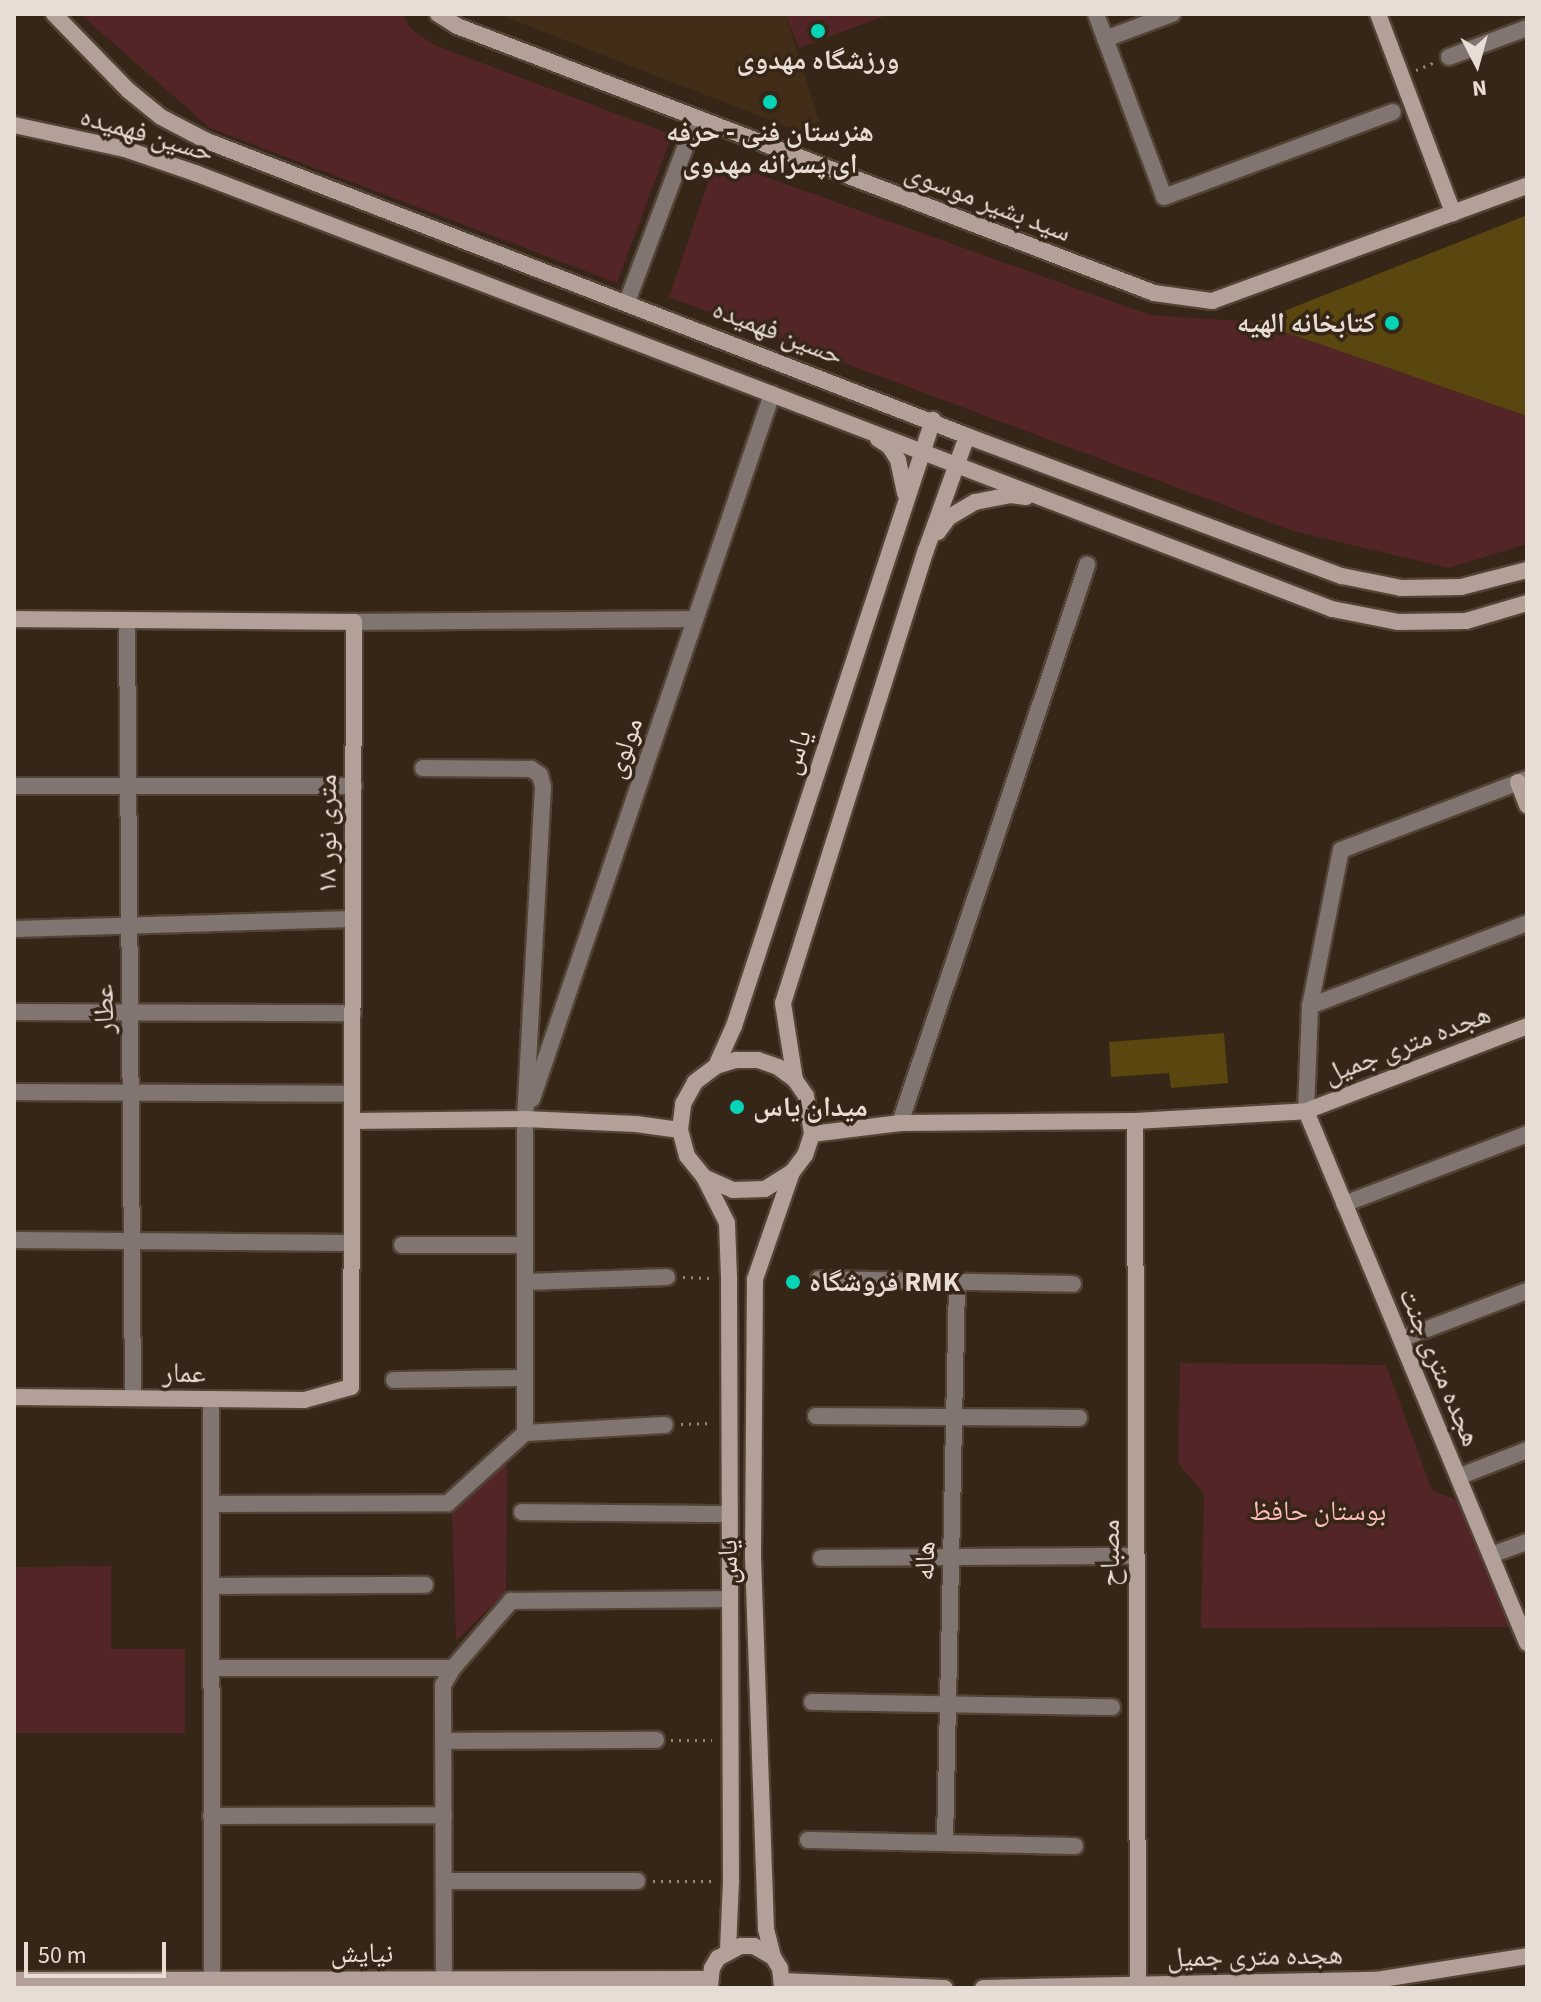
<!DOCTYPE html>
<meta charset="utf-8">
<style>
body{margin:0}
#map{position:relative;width:1541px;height:2002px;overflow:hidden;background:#352617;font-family:"Source Sans 3","Noto Naskh Arabic",sans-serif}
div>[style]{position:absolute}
.built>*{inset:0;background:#412d18}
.green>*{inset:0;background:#542526}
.building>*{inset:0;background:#5a460f}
.path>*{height:3px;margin-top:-1.5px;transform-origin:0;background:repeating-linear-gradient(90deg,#93867a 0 2px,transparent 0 8px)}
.roads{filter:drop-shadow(2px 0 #524335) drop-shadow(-2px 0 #524335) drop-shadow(0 2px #524335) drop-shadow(0 -2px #524335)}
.street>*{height:16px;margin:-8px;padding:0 8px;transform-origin:8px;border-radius:8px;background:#807571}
.secondary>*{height:16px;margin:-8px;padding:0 8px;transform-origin:8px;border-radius:8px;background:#b2a099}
.dots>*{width:22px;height:22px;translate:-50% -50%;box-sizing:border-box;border:4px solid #352617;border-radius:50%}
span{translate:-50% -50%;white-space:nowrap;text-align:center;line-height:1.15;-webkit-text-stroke:7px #352617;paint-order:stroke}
.poi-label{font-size:28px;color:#e8ddd4;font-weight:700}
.right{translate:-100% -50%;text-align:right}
.left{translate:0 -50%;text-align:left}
.street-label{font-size:28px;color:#e8ddd4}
.park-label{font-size:28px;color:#fcbcba}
.frame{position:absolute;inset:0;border:16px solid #e8ddd4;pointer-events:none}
.north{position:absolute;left:1437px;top:24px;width:80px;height:80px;-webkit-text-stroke:6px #352617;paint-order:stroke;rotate:174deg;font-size:22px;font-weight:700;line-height:32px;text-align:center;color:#e8ddd4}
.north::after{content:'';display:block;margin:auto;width:28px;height:36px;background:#e8ddd4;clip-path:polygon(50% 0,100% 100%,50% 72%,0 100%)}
.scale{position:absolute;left:24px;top:1942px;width:142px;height:36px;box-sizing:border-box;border:4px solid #e8ddd4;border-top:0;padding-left:10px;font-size:24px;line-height:28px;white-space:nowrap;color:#e8ddd4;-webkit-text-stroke:6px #352617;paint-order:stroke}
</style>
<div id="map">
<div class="built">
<div style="clip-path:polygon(498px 14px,785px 14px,826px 142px,623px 63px)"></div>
</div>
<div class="green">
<div style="clip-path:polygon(80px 14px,404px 14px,409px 27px,432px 44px,672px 135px,617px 283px,210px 128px)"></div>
<div style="clip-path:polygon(785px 14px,890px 14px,799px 48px)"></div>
<div style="clip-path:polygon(716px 159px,1150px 315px,1256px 322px,1527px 416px,1527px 544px,1449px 568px,1293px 531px,669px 297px)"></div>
<div style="clip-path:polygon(1180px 1363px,1386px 1365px,1432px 1490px,1462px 1502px,1511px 1627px,1201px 1628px,1204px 1494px,1178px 1463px)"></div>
<div style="clip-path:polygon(507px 1461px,506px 1592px,456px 1641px,452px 1510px)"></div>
<div style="clip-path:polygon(111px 1566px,111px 1649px,185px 1649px,185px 1733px,14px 1733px,14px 1567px)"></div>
</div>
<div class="building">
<div style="clip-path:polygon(1527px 215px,1527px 416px,1256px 322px,1492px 229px)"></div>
<div style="clip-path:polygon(1224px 1033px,1228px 1083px,1171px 1088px,1169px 1073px,1111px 1077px,1109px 1042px)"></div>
</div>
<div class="path">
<div style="left:1416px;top:70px;width:21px;rotate:-23deg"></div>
<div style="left:683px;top:1277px;width:28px;rotate:2deg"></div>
<div style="left:681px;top:1424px;width:32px;rotate:-2deg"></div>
<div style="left:671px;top:1740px;width:41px"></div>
<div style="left:653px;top:1881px;width:60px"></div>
</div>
<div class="roads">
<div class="street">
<div style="left:1096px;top:14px;width:195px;rotate:69.6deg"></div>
<div style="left:1164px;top:197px;width:244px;rotate:-20.4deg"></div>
<div style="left:1105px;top:39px;width:72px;rotate:-20.5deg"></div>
<div style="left:1449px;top:57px;width:83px;rotate:-20.4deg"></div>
<div style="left:627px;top:302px;width:197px;rotate:-69.4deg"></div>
<div style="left:127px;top:620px;width:778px;rotate:89.56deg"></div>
<div style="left:354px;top:622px;width:341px;rotate:-0.5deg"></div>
<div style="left:14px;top:786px;width:340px"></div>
<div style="left:14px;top:929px;width:339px;rotate:-1.7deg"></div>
<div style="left:1310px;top:1006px;width:232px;rotate:-20.9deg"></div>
<div style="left:14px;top:1012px;width:339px;rotate:0.2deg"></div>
<div style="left:14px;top:1092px;width:338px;rotate:0.3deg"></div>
<div style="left:532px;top:1099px;width:745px;rotate:-71.2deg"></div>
<div style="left:1306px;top:1111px;width:105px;rotate:-87.8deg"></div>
<div style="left:1310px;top:1006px;width:159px;rotate:-78.8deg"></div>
<div style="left:1341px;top:850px;width:199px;rotate:-20.9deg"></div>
<div style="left:900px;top:1123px;width:589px;rotate:-71.47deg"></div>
<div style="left:1344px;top:1204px;width:196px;rotate:-20.9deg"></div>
<div style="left:14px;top:1240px;width:338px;rotate:0.5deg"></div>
<div style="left:402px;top:1245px;width:123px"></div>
<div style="left:819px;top:1279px;width:254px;rotate:1.1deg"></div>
<div style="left:525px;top:1282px;width:142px;rotate:-2deg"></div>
<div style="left:1401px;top:1339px;width:135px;rotate:-20.9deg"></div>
<div style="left:394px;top:1380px;width:131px;rotate:-0.9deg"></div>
<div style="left:211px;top:1399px;width:580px;rotate:89.9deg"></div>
<div style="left:816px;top:1416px;width:263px;rotate:0.4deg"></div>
<div style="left:525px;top:1433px;width:140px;rotate:-3.3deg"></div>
<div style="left:1458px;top:1477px;width:74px;rotate:-21.4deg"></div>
<div style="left:211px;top:1504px;width:237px;rotate:-0.2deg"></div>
<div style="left:448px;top:1503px;width:104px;rotate:-42.3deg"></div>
<div style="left:525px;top:1433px;width:314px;rotate:-90deg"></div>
<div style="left:525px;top:1119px;width:332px;rotate:-86.9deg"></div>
<div style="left:543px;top:787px;width:12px;rotate:-104deg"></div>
<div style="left:540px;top:775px;width:11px;rotate:-146deg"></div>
<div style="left:531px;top:769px;width:108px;rotate:-179.5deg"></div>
<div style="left:522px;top:1512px;width:207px;rotate:0.6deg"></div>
<div style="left:1491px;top:1555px;width:38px;rotate:-20deg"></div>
<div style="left:821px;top:1558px;width:315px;rotate:-0.4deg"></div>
<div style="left:211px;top:1586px;width:214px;rotate:-0.3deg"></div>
<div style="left:211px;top:1668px;width:242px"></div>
<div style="left:812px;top:1702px;width:300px;rotate:1deg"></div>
<div style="left:444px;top:1741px;width:212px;rotate:-0.3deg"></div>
<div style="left:211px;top:1816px;width:233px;rotate:-0.2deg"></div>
<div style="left:808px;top:1840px;width:267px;rotate:1.3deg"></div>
<div style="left:945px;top:1842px;width:560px;rotate:-88.77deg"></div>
<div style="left:444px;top:1881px;width:193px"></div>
<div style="left:444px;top:1988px;width:303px;rotate:-90.2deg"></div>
<div style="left:443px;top:1685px;width:20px;rotate:-60deg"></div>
<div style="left:453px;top:1668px;width:89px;rotate:-49.1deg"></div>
<div style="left:511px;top:1601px;width:218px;rotate:-0.5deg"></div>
</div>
<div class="secondary">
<div style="left:54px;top:14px;width:107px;rotate:45.8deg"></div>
<div style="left:129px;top:91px;width:41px;rotate:39.1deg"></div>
<div style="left:161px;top:117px;width:52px;rotate:27.6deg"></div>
<div style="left:207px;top:141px;width:815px;rotate:21.21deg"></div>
<div style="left:967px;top:436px;width:400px;rotate:20.5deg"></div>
<div style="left:1342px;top:576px;width:60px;rotate:11.5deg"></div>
<div style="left:1401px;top:588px;width:60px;rotate:-1deg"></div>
<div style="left:1461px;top:587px;width:68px;rotate:-14.4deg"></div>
<div style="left:438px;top:14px;width:22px;rotate:32deg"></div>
<div style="left:457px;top:26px;width:746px;rotate:20.96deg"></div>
<div style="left:1154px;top:293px;width:59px;rotate:7.9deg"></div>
<div style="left:1212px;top:301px;width:335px;rotate:-20.1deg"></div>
<div style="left:1378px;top:14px;width:213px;rotate:69.3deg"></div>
<div style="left:14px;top:125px;width:114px;rotate:12.2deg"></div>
<div style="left:125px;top:149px;width:74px;rotate:18.9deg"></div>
<div style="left:195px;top:173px;width:1218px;rotate:20.98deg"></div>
<div style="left:1332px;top:609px;width:67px;rotate:11.1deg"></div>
<div style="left:1398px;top:622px;width:68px;rotate:-0.8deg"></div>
<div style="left:1466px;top:621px;width:64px;rotate:-16.4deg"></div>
<div style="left:878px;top:439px;width:13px;rotate:32deg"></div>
<div style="left:889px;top:446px;width:17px;rotate:57deg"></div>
<div style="left:898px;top:460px;width:34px;rotate:78deg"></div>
<div style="left:938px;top:532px;width:17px;rotate:-54deg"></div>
<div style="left:948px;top:518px;width:31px;rotate:-31deg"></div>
<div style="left:975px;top:502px;width:37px;rotate:-11deg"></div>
<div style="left:1011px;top:495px;width:15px;rotate:8deg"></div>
<div style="left:14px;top:619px;width:340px;rotate:0.5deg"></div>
<div style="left:354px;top:622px;width:765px;rotate:90.22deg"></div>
<div style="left:351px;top:1387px;width:49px;rotate:164.5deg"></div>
<div style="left:304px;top:1400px;width:290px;rotate:-179.4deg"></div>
<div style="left:1518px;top:782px;width:25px;rotate:69deg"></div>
<div style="left:716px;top:1066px;width:21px;rotate:-17deg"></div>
<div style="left:736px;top:1060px;width:22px"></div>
<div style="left:758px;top:1060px;width:21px;rotate:19deg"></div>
<div style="left:778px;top:1067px;width:21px;rotate:37deg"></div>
<div style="left:795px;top:1080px;width:19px;rotate:55deg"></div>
<div style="left:806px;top:1096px;width:38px;rotate:81deg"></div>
<div style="left:812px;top:1134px;width:22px;rotate:108deg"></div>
<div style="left:805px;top:1155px;width:21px;rotate:127deg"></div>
<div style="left:792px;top:1172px;width:32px;rotate:148deg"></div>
<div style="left:765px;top:1189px;width:32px;rotate:178deg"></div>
<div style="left:733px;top:1190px;width:32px;rotate:-156deg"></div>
<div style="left:704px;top:1177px;width:27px;rotate:-129deg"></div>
<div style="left:687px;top:1156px;width:27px;rotate:-105deg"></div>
<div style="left:680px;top:1130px;width:26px;rotate:-83deg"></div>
<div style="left:683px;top:1104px;width:25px;rotate:-61deg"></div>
<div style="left:695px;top:1082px;width:26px;rotate:-37deg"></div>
<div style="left:716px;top:1066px;width:44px;rotate:-65.8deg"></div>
<div style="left:734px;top:1026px;width:638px;rotate:-71.82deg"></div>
<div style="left:795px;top:1080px;width:78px;rotate:-98.9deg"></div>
<div style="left:783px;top:1003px;width:475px;rotate:-72.5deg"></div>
<div style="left:926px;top:550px;width:121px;rotate:-70.2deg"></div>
<div style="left:1306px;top:1111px;width:576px;rotate:67.44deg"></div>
<div style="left:352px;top:1121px;width:173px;rotate:-0.7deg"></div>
<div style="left:525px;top:1119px;width:111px;rotate:2.6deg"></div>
<div style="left:636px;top:1124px;width:44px;rotate:7.8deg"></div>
<div style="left:1135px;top:1121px;width:863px;rotate:89.8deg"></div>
<div style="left:812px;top:1134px;width:89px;rotate:-7.1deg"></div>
<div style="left:900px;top:1123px;width:235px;rotate:-0.5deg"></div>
<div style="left:1135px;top:1121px;width:171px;rotate:-3.3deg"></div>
<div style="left:1306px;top:1111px;width:237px;rotate:-21deg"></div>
<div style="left:704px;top:1177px;width:51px;rotate:63.4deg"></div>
<div style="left:727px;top:1223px;width:55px;rotate:87.9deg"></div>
<div style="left:729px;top:1278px;width:603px;rotate:89.81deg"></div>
<div style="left:731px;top:1881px;width:69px;rotate:92.5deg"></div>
<div style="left:773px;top:1957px;width:29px;rotate:-104deg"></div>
<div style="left:766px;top:1929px;width:371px;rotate:-92deg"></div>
<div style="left:753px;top:1558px;width:279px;rotate:-89.6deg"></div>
<div style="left:755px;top:1279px;width:113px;rotate:-70.9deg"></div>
<div style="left:14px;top:1980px;width:695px;rotate:-0.08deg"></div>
<div style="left:783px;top:1981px;width:162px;rotate:2.5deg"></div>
<div style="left:710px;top:1986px;width:18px;rotate:-84deg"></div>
<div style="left:712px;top:1968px;width:12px;rotate:-59deg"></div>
<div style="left:718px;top:1958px;width:26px;rotate:-28deg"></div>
<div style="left:741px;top:1946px;width:13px"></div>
<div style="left:754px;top:1946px;width:22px;rotate:30deg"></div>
<div style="left:773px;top:1957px;width:13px;rotate:58deg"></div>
<div style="left:780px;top:1968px;width:20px;rotate:84deg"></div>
<div style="left:983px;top:1988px;width:393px;rotate:-1.2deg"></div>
<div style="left:1376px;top:1980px;width:153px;rotate:-9deg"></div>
</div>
</div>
<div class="dots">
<div style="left:818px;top:31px;background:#05d5b6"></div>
<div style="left:770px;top:102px;background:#05d5b6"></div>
<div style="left:1392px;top:323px;background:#05d5b6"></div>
<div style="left:737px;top:1107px;background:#05d5b6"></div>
<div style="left:793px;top:1282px;background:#05d5b6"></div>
</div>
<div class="poi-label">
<span style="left:818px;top:60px">ورزشگاه مهدوی</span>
<span style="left:770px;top:148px">هنرستان فنی - حرفه<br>ای پسرانه مهدوی</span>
<span class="right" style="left:1376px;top:323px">کتابخانه الهیه</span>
<span class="left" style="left:753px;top:1107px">میدان یاس</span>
<span class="left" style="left:809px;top:1282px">فروشگاه RMK</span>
</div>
<div class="street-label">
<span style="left:147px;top:134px;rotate:16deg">حسین فهمیده</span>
<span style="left:988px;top:202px;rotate:21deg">سید بشیر موسوی</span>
<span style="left:778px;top:332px;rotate:21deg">حسین فهمیده</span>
<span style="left:624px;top:748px;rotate:-71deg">مولوی</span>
<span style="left:796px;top:752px;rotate:-72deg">یاس</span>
<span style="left:327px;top:834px;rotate:-90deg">۱۸ متری نور</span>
<span style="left:104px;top:1009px;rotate:-91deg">عطار</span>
<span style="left:1407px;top:1044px;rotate:-21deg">هجده متری جمیل</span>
<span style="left:1440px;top:1367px;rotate:67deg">هجده متری جنت</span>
<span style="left:184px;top:1373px;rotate:1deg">عمار</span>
<span style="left:1110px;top:1553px;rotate:-90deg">مصباح</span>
<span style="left:925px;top:1561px;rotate:-89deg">هاله</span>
<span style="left:728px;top:1562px;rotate:-91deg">یاس</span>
<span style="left:362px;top:1953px">نیایش</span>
<span style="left:1255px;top:1956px;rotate:-1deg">هجده متری جمیل</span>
</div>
<div class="park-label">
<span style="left:1318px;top:1511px">بوستان حافظ</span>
</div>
<div class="frame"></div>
<div class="north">N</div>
<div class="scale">50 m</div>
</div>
